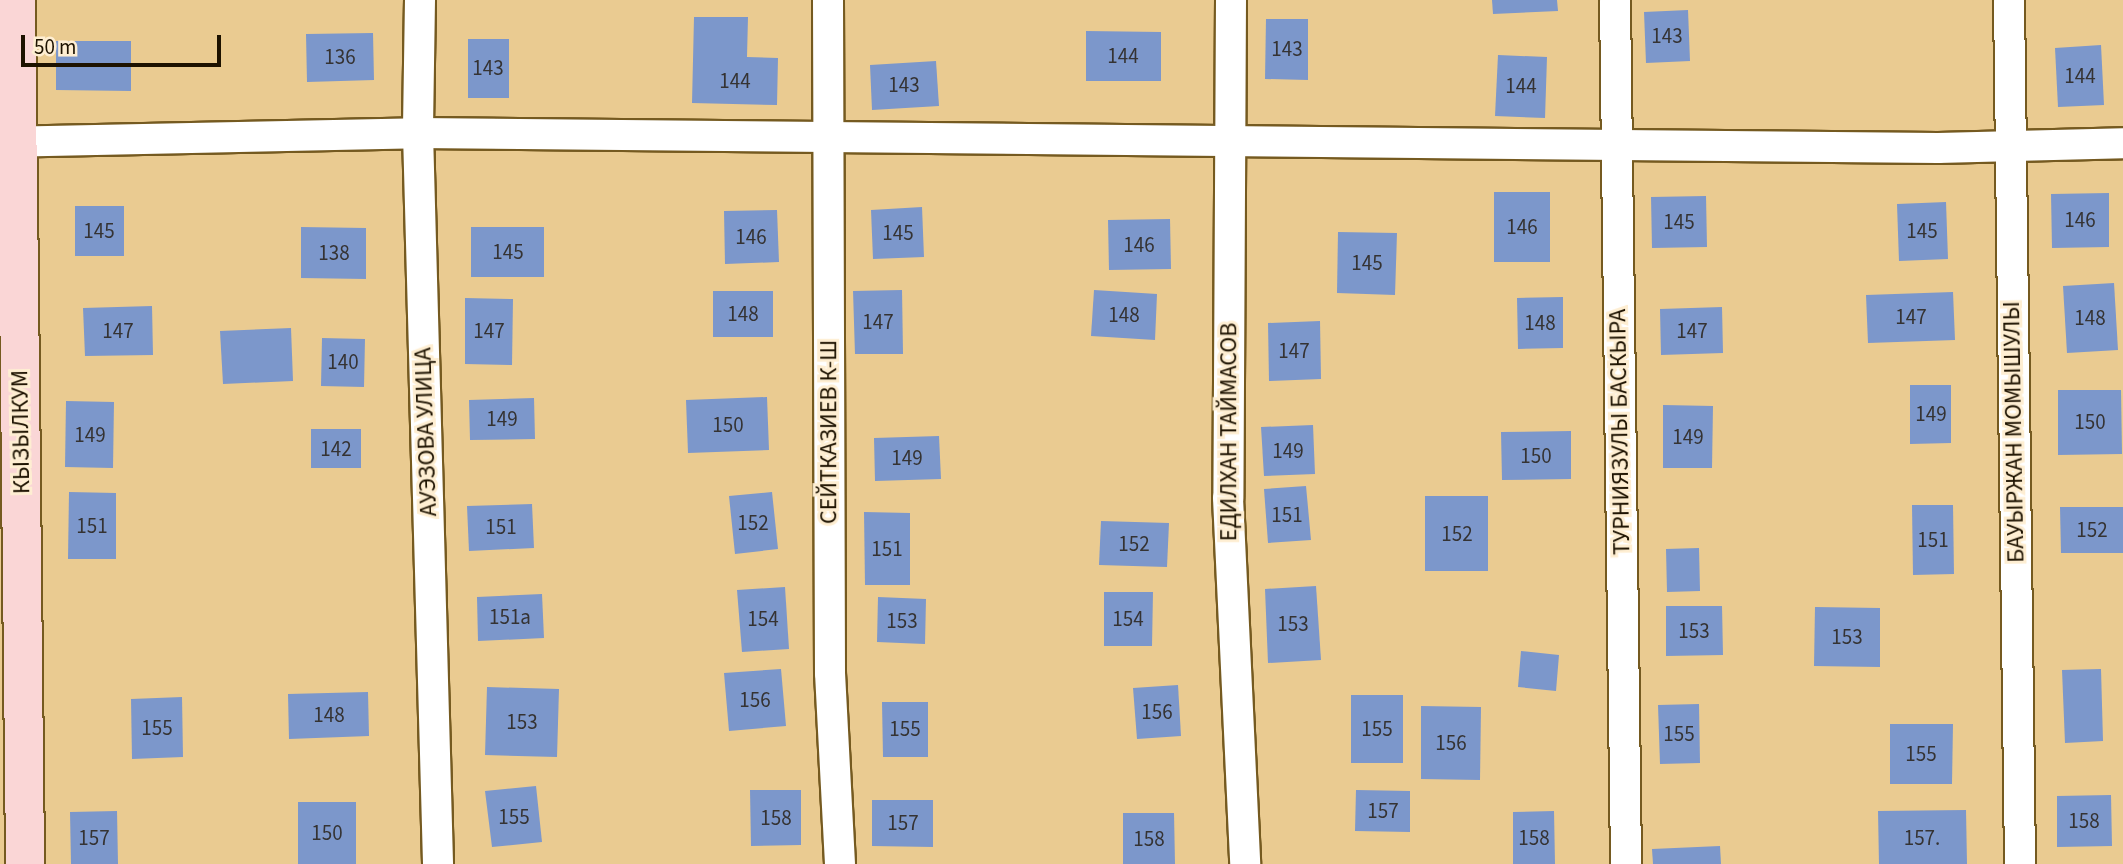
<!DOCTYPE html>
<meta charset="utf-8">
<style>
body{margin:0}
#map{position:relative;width:2123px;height:864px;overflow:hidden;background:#eacb91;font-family:"Source Sans 3",sans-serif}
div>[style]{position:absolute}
.building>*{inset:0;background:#7c97cb}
.roads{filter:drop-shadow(2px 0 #755a20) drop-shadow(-2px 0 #755a20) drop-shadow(0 2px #755a20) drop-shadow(0 -2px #755a20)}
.street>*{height:30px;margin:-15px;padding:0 15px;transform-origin:15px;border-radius:15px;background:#fff}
.secondary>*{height:38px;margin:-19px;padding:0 19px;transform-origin:19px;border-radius:19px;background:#fad6d6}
span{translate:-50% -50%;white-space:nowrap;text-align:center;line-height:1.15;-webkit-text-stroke:6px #feeed2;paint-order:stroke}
.number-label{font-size:21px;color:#353333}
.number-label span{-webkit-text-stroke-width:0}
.street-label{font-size:24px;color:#1d1200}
.scale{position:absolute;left:21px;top:35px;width:200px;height:32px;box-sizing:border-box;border:4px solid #1d1200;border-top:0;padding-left:9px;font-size:21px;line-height:24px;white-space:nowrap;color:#1d1200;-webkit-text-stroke:5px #feeed2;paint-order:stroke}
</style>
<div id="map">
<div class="building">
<div style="clip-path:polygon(1492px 0,1557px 0,1558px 11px,1493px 14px)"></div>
<div style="clip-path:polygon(1688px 10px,1690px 61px,1646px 63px,1644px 12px)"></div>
<div style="clip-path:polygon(694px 17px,748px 17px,747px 57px,778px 58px,777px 105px,692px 103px)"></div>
<div style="clip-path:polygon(1266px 19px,1308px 19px,1308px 80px,1265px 79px)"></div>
<div style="clip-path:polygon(1086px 31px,1161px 32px,1161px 81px,1086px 81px)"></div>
<div style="clip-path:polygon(373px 33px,374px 80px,307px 82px,306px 34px)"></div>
<div style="clip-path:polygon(468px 39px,509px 39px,509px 98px,468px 98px)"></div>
<div style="clip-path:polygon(56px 41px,131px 41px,131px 91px,56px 90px)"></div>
<div style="clip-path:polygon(2101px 45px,2104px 105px,2058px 107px,2055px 48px)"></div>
<div style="clip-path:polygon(1498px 55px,1547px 57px,1545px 118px,1495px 116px)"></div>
<div style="clip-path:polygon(936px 61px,939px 106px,872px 110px,870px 65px)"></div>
<div style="clip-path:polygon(1494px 192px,1550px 192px,1550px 262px,1494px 262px)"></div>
<div style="clip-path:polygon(2109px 193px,2109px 247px,2052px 248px,2051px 194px)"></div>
<div style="clip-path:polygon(1706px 196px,1707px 247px,1652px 248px,1651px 197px)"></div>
<div style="clip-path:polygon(1946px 202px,1948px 259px,1899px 261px,1897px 204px)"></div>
<div style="clip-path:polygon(75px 206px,124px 206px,124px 256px,75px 256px)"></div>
<div style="clip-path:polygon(922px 207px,924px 257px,873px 259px,871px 210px)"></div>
<div style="clip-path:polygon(777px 210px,779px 262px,725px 264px,724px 211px)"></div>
<div style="clip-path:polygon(1170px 219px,1171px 269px,1109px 270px,1108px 220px)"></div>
<div style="clip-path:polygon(301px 227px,366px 228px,366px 279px,301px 278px)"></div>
<div style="clip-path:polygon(471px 227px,544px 227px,544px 277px,471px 277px)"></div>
<div style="clip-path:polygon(1338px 232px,1397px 233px,1395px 295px,1337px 293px)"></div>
<div style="clip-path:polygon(2114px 283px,2118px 350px,2067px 353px,2063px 286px)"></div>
<div style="clip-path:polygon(902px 290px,903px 354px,855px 354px,853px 291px)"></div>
<div style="clip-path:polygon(1094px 290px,1157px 294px,1155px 340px,1091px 336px)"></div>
<div style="clip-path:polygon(713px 291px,773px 291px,773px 337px,713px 337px)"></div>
<div style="clip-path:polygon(1953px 292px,1955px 340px,1868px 343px,1866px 295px)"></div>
<div style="clip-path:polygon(1563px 297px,1563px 348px,1518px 349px,1517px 298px)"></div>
<div style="clip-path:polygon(465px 298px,513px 299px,512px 365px,465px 364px)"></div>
<div style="clip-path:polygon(152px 306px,153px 355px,85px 356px,83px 308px)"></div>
<div style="clip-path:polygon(1722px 307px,1723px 353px,1661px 355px,1660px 309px)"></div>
<div style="clip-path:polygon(1320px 321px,1321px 379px,1269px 381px,1268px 323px)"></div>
<div style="clip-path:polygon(291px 328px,293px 381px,223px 384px,220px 331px)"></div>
<div style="clip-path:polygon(322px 338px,365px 339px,364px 387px,321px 386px)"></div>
<div style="clip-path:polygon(1910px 385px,1951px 385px,1951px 443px,1910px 444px)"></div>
<div style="clip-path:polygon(2058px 390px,2121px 390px,2122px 454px,2058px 455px)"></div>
<div style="clip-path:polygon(767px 397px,769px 450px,688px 453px,686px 400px)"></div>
<div style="clip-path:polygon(534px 398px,535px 439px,470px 440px,469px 400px)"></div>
<div style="clip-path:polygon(66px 401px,114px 402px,113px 468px,65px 467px)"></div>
<div style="clip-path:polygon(1663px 405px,1713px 406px,1712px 468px,1663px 468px)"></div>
<div style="clip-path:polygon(1313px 425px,1315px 474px,1264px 476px,1261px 427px)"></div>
<div style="clip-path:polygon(311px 429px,361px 429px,361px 468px,311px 468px)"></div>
<div style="clip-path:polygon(1571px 431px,1571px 479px,1502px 480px,1501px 432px)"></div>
<div style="clip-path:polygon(939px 436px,941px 479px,875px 481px,874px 438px)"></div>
<div style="clip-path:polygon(1306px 486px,1311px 540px,1268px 543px,1264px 489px)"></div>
<div style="clip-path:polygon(69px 492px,116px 493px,116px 559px,68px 559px)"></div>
<div style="clip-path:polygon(772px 492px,778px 549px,735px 554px,729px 496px)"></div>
<div style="clip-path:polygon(1425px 496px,1488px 496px,1488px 571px,1425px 571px)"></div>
<div style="clip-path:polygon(532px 504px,534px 548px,469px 551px,467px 506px)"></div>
<div style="clip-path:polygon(1912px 505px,1953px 505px,1954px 574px,1913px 575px)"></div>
<div style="clip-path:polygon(2060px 507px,2123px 507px,2123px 553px,2061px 553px)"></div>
<div style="clip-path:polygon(864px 512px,910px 513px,910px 585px,865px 585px)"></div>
<div style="clip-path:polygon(1101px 521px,1169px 523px,1167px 567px,1099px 565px)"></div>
<div style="clip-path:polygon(1699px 548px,1700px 591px,1667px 592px,1666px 549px)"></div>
<div style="clip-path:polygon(1316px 586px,1321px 660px,1268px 663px,1265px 589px)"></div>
<div style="clip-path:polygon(785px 587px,789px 649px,742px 652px,737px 590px)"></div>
<div style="clip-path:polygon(1104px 592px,1153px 592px,1152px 646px,1104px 646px)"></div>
<div style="clip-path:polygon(542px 594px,544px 638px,478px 641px,477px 597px)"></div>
<div style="clip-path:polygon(878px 597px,926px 599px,925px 644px,877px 642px)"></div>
<div style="clip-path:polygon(1666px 606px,1722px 606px,1723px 655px,1666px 656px)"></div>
<div style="clip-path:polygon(1815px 607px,1880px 608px,1880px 667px,1814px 666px)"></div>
<div style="clip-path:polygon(1521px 651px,1559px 655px,1556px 691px,1518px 687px)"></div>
<div style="clip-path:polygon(781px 669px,786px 726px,729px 731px,724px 673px)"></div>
<div style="clip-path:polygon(2101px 669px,2103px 741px,2065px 743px,2062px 670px)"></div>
<div style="clip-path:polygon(1178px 685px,1181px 736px,1137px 739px,1133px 688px)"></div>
<div style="clip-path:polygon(487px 687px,559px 689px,557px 757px,485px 755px)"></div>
<div style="clip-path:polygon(368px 692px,369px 736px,289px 739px,288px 694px)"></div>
<div style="clip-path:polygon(1351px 695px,1403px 695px,1403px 763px,1351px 763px)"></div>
<div style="clip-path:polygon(182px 697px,183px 757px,132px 759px,131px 699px)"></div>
<div style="clip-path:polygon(882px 702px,928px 702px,928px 757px,883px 757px)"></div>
<div style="clip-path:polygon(1699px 704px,1700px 763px,1660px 764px,1658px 705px)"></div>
<div style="clip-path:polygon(1421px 706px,1481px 707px,1480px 780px,1421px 779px)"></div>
<div style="clip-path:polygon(1890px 724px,1953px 724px,1952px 784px,1890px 784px)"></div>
<div style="clip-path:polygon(536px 786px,542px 842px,492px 847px,485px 791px)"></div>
<div style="clip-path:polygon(750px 790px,801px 790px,801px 845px,751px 846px)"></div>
<div style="clip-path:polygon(1356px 790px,1410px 791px,1410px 832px,1355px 831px)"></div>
<div style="clip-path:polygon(2111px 795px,2112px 846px,2057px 847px,2057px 796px)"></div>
<div style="clip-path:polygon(872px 800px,933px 800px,933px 847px,872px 846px)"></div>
<div style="clip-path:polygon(298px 802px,356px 802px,356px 864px,298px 864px)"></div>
<div style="clip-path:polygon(1966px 810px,1967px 864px,1879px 864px,1878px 811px)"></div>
<div style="clip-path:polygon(117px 811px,118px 864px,71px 864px,70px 812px)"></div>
<div style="clip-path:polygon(1554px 811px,1555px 864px,1513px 864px,1513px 812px)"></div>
<div style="clip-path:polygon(1123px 813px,1174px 813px,1175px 864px,1123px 864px)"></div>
<div style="clip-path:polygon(1720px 846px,1721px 864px,1653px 864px,1652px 849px)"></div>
</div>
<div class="roads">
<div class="street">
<div style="left:420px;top:0;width:133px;rotate:90.9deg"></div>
<div style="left:418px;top:133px;width:731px;rotate:88.43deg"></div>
<div style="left:828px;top:0;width:673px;rotate:89.83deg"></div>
<div style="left:830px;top:673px;width:191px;rotate:87deg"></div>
<div style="left:1231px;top:0;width:498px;rotate:90.3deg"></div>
<div style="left:1228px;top:498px;width:366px;rotate:87.3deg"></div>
<div style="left:1615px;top:0;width:864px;rotate:89.27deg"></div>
<div style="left:2009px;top:0;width:864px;rotate:89.27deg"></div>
<div style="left:0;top:142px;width:418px;rotate:-1.2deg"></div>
<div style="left:418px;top:133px;width:1520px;rotate:0.57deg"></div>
<div style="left:1938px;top:148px;width:185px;rotate:-1.5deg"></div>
</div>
<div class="secondary">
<div style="left:16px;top:0;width:864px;rotate:89.4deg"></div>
</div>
</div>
<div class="number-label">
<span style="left:1667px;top:36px">143</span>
<span style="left:1287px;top:49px">143</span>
<span style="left:1123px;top:56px">144</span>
<span style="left:340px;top:57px">136</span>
<span style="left:488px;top:68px">143</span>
<span style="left:2080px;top:76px">144</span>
<span style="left:735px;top:81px">144</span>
<span style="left:904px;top:85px">143</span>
<span style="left:1521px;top:86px">144</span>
<span style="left:2080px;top:220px">146</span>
<span style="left:1679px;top:222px">145</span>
<span style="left:1522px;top:227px">146</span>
<span style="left:99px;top:231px">145</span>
<span style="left:1922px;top:231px">145</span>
<span style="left:898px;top:233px">145</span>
<span style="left:751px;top:237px">146</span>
<span style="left:1139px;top:245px">146</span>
<span style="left:508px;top:252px">145</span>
<span style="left:334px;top:253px">138</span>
<span style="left:1367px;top:263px">145</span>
<span style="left:743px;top:314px">148</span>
<span style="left:1124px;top:315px">148</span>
<span style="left:1911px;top:317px">147</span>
<span style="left:2090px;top:318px">148</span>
<span style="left:878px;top:322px">147</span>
<span style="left:1540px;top:323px">148</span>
<span style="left:118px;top:331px">147</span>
<span style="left:489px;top:331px">147</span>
<span style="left:1692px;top:331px">147</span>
<span style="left:1294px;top:351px">147</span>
<span style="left:343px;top:362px">140</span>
<span style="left:1931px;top:414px">149</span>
<span style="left:502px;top:419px">149</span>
<span style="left:2090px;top:422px">150</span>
<span style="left:728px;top:425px">150</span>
<span style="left:90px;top:435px">149</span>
<span style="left:1688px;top:437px">149</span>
<span style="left:336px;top:449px">142</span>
<span style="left:1288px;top:451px">149</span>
<span style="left:1536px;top:456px">150</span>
<span style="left:907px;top:458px">149</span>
<span style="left:1287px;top:515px">151</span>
<span style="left:753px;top:523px">152</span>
<span style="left:92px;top:526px">151</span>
<span style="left:501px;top:527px">151</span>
<span style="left:2092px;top:530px">152</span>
<span style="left:1457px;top:534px">152</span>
<span style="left:1933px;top:540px">151</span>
<span style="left:1134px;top:544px">152</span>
<span style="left:887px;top:549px">151</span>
<span style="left:510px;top:617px">151а</span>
<span style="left:763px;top:619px">154</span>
<span style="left:1128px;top:619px">154</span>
<span style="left:902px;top:621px">153</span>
<span style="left:1293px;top:624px">153</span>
<span style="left:1694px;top:631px">153</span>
<span style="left:1847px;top:637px">153</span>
<span style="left:755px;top:700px">156</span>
<span style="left:1157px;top:712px">156</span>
<span style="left:329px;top:715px">148</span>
<span style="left:522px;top:722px">153</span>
<span style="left:157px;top:728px">155</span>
<span style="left:905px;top:729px">155</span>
<span style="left:1377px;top:729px">155</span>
<span style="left:1679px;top:734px">155</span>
<span style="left:1451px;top:743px">156</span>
<span style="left:1921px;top:754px">155</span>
<span style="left:1383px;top:811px">157</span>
<span style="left:514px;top:817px">155</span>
<span style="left:776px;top:818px">158</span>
<span style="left:2084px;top:821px">158</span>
<span style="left:903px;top:823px">157</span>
<span style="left:327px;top:833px">150</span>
<span style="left:94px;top:838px">157</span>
<span style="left:1534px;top:838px">158</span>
<span style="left:1922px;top:838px">157.</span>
<span style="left:1149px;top:839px">158</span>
</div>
<div class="street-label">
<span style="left:21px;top:432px;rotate:-91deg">КЫЗЫЛКУМ</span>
<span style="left:426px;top:432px;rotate:-92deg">АУЭЗОВА УЛИЦА</span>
<span style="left:829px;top:432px;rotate:-90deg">СЕЙТКАЗИЕВ К-Ш</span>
<span style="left:1229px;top:432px;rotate:-90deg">ЕДИЛХАН ТАЙМАСОВ</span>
<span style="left:1620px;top:432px;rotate:-91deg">ТУРНИЯЗУЛЫ БАСКЫРА</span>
<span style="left:2014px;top:432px;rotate:-91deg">БАУЫРЖАН МОМЫШУЛЫ</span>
</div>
<div class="scale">50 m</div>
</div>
